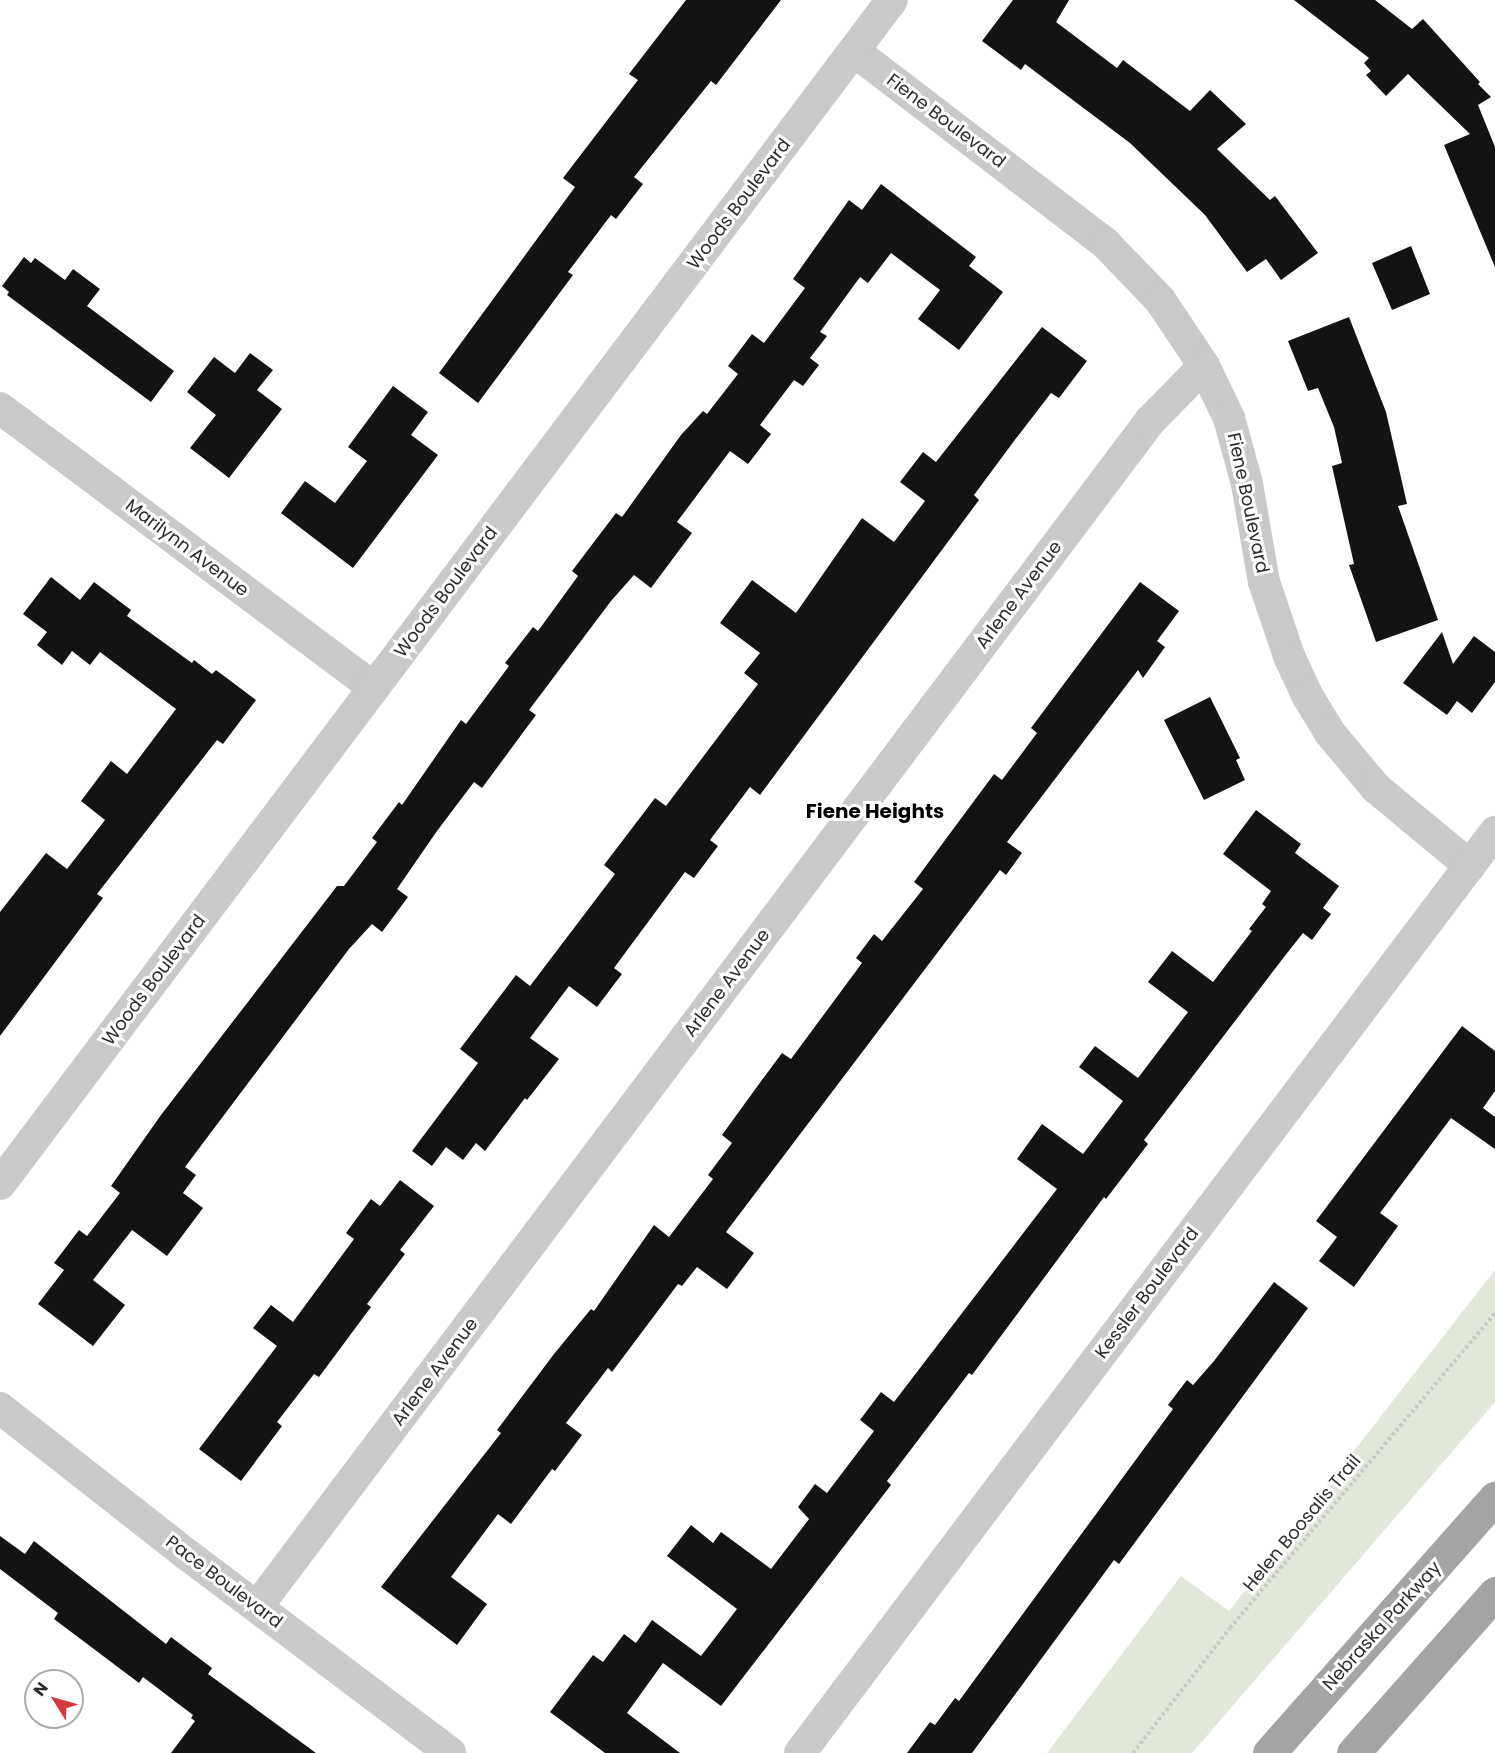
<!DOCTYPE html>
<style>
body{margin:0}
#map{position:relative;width:1495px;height:1753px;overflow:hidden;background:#fff;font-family:Poppins,sans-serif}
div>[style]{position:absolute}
.green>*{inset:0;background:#e1e8da}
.building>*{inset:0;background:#131313}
.path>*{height:4px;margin-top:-2px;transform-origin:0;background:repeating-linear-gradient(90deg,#c9c9c9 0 3px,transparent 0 6px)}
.street>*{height:32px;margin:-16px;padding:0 16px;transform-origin:16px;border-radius:16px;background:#c9c9c9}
.primary>*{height:33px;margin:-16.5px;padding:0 16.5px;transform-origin:16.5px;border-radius:16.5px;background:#a4a4a4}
span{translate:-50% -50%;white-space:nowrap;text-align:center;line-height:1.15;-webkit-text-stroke:6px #fff;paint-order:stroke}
.street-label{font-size:18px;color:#2c2c2c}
.neighbourhood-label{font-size:20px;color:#000;font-weight:700}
.north{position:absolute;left:24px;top:1669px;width:60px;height:60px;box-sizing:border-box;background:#fff;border:2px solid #ababab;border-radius:50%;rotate:307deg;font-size:16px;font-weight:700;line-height:24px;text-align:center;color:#2c2c2c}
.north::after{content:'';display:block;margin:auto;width:21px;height:27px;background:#d53b3d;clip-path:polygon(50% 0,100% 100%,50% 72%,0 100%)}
</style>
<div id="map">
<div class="green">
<div style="clip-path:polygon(1495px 1270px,1495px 1402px,1192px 1753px,1047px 1753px,1181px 1576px,1229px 1611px)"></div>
</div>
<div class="building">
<div style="clip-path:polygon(686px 0,781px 0,716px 85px,711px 81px,634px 177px,643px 184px,616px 219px,611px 215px,568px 272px,573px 275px,478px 403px,439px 373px,575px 187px,563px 178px,638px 80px,629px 74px)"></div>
<div style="clip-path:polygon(1013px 0,1069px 0,1056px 22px,1117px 68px,1123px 60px,1190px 111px,1210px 90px,1246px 124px,1217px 149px,1270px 200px,1275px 196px,1318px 253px,1281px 280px,1266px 259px,1247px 272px,1205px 215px,1130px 143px,1025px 64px,1021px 70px,982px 41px)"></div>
<div style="clip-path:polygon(1294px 0,1375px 0,1412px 29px,1423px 19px,1480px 82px,1478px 84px,1491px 97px,1478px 105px,1495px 147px,1495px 267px,1444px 145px,1470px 134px,1408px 74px,1386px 96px,1366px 75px,1371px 71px,1364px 63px,1369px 58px)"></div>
<div style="clip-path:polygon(881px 184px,976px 257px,969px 266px,1003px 292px,959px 350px,918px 319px,940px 290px,891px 253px,868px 283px,860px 277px,820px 332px,827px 336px,810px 358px,819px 365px,803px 386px,794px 380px,760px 425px,771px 434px,748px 464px,730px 451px,677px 522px,692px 533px,651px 588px,634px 575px,611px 601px,529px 710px,536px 715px,482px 788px,474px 782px,437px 831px,397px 889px,408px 897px,382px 932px,372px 924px,349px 949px,185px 1167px,196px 1175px,183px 1193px,203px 1208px,167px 1256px,132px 1230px,93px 1280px,125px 1305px,93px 1346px,38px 1304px,64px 1270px,54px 1263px,79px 1230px,87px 1236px,120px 1193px,111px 1186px,161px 1115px,337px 886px,344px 886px,377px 842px,372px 838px,399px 802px,402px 805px,461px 720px,466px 724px,509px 666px,505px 663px,533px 627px,538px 631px,578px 576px,572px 571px,616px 513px,622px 517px,681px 435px,703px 411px,707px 414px,738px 374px,728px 366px,752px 334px,764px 343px,805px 288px,793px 279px,849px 200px,862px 210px)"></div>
<div style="clip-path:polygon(1411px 246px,1430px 294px,1392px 310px,1372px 263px)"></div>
<div style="clip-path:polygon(24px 257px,31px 263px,35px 258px,65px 280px,73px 269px,100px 289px,87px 306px,174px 371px,151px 402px,7px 295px,9px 292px,2px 286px)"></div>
<div style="clip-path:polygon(1349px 317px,1386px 412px,1407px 504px,1398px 506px,1438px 620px,1376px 642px,1349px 565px,1354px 564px,1332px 466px,1342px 463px,1334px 427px,1318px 388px,1308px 391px,1288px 341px)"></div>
<div style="clip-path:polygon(1042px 327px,1087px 361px,1059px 398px,1051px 393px,1014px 441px,974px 495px,979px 500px,760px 795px,750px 787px,710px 840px,718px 846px,694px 878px,685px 872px,614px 968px,622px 974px,597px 1007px,569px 986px,530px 1038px,559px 1059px,527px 1100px,525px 1098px,485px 1151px,476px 1143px,463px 1160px,446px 1147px,432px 1166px,412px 1151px,478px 1063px,460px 1049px,516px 975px,530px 986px,615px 874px,604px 865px,655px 798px,666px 806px,758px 684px,744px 673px,760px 653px,720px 623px,752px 580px,796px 613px,862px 518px,894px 542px,925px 501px,900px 482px,923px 452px,936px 462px)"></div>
<div style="clip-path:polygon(250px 353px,273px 370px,257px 390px,282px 409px,229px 478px,190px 448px,216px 415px,187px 392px,214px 357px,235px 373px)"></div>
<div style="clip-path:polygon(393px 386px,428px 412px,411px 435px,438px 455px,353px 568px,281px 513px,305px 481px,335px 503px,367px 461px,348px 447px)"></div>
<div style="clip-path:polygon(51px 577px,80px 600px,94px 582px,131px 610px,127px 616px,192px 663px,194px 660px,212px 674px,216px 670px,256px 700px,223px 744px,217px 740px,97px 894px,103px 898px,0 1036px,0 912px,46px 853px,67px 869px,105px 820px,81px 801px,111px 761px,127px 774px,176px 709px,100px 652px,90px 665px,72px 651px,62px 665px,37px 645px,47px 632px,23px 614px)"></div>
<div style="clip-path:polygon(1140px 582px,1179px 611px,1157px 641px,1165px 647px,1143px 678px,1138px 670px,1007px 842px,1022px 853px,1006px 875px,1000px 870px,726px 1232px,754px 1253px,727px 1289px,697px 1267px,682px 1286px,678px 1284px,612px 1372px,608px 1368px,566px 1423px,582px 1435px,555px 1471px,552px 1469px,511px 1524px,498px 1514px,451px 1577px,487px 1604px,457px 1645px,381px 1587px,501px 1433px,497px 1430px,554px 1354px,591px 1309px,594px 1311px,654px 1225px,669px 1237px,713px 1179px,708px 1175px,732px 1143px,722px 1135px,759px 1084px,782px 1053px,791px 1059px,862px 963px,856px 958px,874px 934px,882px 941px,923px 889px,914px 882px,994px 774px,1002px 780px,1037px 733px,1031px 728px)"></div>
<div style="clip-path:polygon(1442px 632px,1453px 664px,1474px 636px,1495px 652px,1495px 682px,1472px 713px,1457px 701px,1447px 715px,1403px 683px)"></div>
<div style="clip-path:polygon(1210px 697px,1240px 758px,1236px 760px,1245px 780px,1204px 800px,1164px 720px)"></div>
<div style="clip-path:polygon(1256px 810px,1301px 844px,1295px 853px,1339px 886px,1323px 908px,1331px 914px,1312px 940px,1303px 933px,1284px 957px,1144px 1140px,1148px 1144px,1106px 1199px,1104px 1197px,972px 1375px,969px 1373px,887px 1481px,891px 1485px,721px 1706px,663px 1663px,627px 1713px,680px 1753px,605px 1753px,550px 1712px,593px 1655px,603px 1662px,624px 1634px,636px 1643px,652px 1620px,701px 1656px,737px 1609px,667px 1556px,691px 1525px,713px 1543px,721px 1532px,771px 1569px,809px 1519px,798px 1507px,815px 1484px,827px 1493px,874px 1431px,860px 1420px,881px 1392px,894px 1402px,1057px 1189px,1017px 1159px,1042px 1124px,1083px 1154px,1123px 1101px,1079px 1067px,1095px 1046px,1138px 1078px,1188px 1012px,1148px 982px,1172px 951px,1213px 982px,1252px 931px,1249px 929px,1266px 907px,1262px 904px,1271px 891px,1223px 854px)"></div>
<div style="clip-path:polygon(1462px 1026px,1495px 1051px,1495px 1091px,1483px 1108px,1495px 1117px,1495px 1149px,1451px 1118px,1380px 1213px,1398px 1226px,1354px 1287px,1319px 1261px,1337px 1237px,1316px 1221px)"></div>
<div style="clip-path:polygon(400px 1180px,434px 1206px,400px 1250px,405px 1254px,367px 1304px,371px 1307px,319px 1377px,314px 1374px,277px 1422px,282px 1426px,241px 1481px,199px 1449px,277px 1346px,253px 1328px,271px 1305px,293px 1322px,354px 1239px,346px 1233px,371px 1199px,380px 1206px)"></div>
<div style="clip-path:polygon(1274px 1282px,1308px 1308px,1119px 1564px,1114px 1560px,972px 1753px,907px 1753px,930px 1722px,935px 1725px,955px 1698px,959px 1701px,1173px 1409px,1168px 1405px,1187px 1380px,1193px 1385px,1214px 1361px)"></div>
<div style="clip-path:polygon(0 1536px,25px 1554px,34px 1541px,166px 1644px,171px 1637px,212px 1668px,208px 1674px,316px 1753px,171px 1753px,195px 1721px,191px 1718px,193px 1715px,143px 1677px,139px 1683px,54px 1619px,58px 1613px,0 1569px)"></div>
</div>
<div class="path">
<div style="left:1133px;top:1753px;width:158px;rotate:-52.2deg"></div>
<div style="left:1230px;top:1628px;width:412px;rotate:-49.9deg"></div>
</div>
<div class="street">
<div style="left:854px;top:51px;width:316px;rotate:37.4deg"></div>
<div style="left:1105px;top:243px;width:79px;rotate:46deg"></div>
<div style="left:1160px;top:300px;width:79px;rotate:56.3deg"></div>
<div style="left:1204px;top:366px;width:58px;rotate:64.3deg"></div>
<div style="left:1229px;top:418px;width:68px;rotate:74.7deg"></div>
<div style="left:1247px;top:484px;width:99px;rotate:80.2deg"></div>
<div style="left:1264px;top:582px;width:78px;rotate:71.3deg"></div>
<div style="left:1289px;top:656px;width:43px;rotate:65.2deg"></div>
<div style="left:1307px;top:695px;width:44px;rotate:58.8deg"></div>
<div style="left:1330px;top:733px;width:72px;rotate:50.1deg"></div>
<div style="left:1376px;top:788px;width:122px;rotate:39.7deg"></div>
<div style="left:0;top:408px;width:467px;rotate:36.8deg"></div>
<div style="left:0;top:1184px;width:1482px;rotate:-53.01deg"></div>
<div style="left:0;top:1408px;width:240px;rotate:38.1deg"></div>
<div style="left:189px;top:1556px;width:327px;rotate:37deg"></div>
<div style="left:257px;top:1607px;width:1485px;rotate:-53.02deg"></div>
<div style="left:1150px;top:421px;width:77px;rotate:-45.5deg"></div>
<div style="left:800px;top:1753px;width:1154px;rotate:-52.96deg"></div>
</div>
<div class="primary">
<div style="left:1269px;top:1753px;width:341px;rotate:-48.5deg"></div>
<div style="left:1353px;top:1753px;width:214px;rotate:-48.4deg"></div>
</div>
<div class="street-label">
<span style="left:946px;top:121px;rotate:37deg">Fiene Boulevard</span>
<span style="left:739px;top:204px;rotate:-53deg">Woods Boulevard</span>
<span style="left:1248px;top:503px;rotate:78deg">Fiene Boulevard</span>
<span style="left:187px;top:548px;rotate:37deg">Marilynn Avenue</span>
<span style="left:446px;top:592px;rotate:-53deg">Woods Boulevard</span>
<span style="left:1019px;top:595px;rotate:-53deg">Arlene Avenue</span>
<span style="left:154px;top:980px;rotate:-53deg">Woods Boulevard</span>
<span style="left:727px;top:983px;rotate:-53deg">Arlene Avenue</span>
<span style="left:1147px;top:1293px;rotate:-53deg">Kessler Boulevard</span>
<span style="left:435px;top:1372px;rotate:-53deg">Arlene Avenue</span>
<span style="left:1302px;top:1523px;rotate:-50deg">Helen Boosalis Trail</span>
<span style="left:224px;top:1582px;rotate:37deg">Pace Boulevard</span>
<span style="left:1382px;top:1626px;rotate:-48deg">Nebraska Parkway</span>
</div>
<div class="neighbourhood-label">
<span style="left:875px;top:811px">Fiene Heights</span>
</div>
<div class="north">N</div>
</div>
